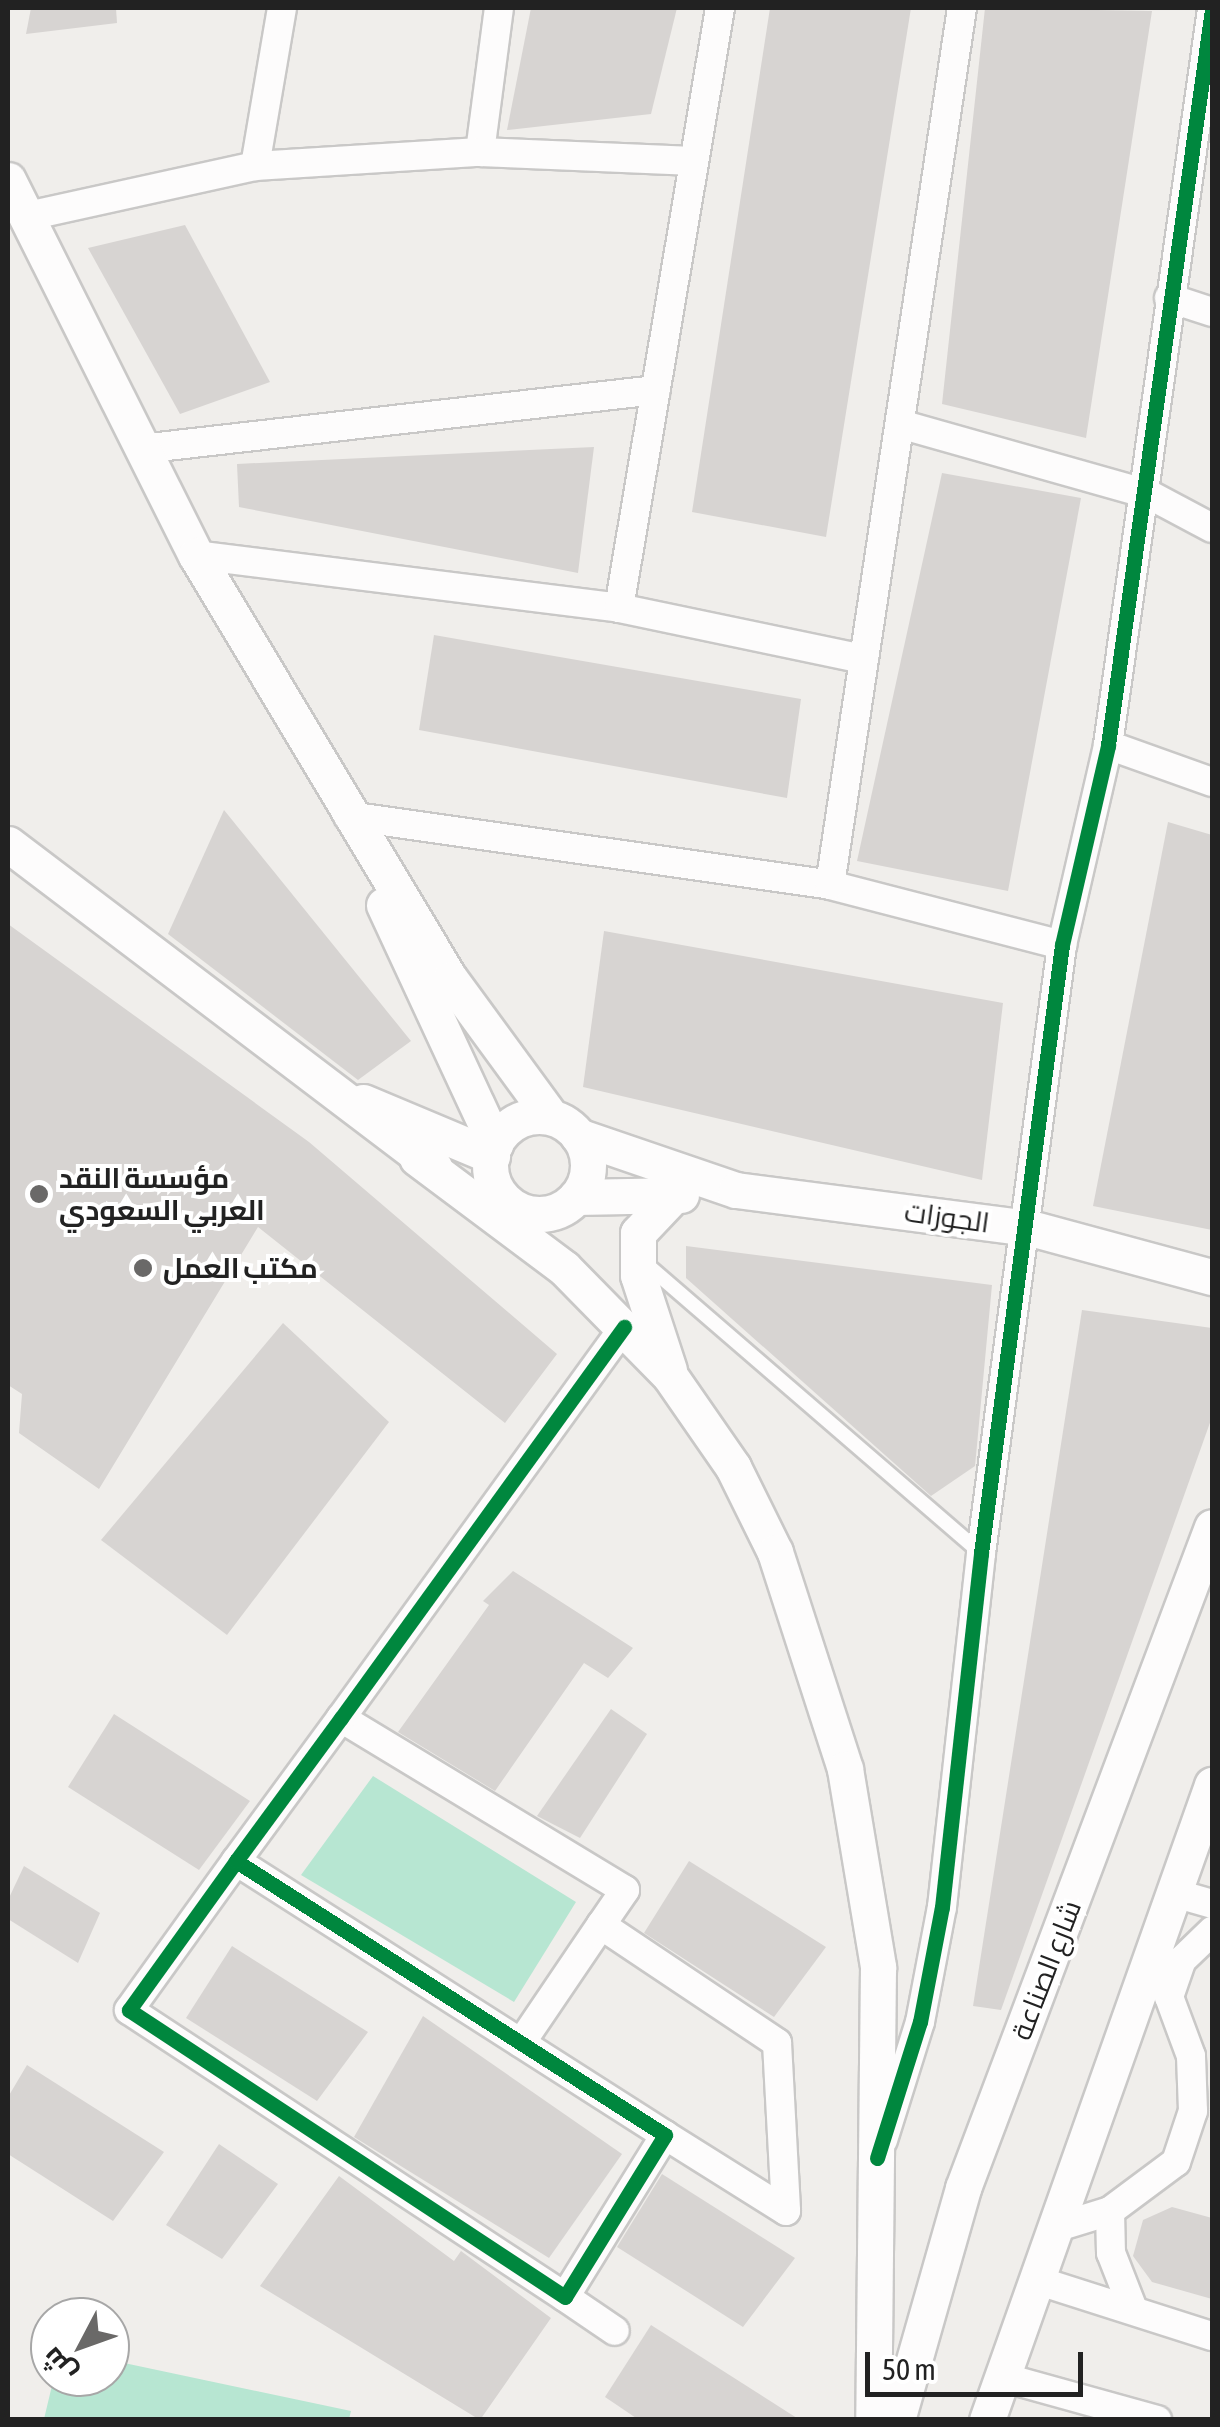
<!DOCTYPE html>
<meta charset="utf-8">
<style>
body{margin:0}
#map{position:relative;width:1220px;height:2427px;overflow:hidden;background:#f0eeeb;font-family:"Asap Condensed",Cairo,sans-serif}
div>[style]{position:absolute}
.pitch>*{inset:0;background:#b7e6d2}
.building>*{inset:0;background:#d7d4d2}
.roads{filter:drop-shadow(2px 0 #c9c8c7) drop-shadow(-2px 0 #c9c8c7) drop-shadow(0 2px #c9c8c7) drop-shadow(0 -2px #c9c8c7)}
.service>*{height:14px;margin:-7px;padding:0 7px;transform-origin:7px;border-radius:7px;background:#fdfcfc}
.minor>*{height:28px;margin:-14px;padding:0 14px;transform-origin:14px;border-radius:14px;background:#fdfcfc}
.tertiary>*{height:35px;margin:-17.5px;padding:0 17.5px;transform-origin:17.5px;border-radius:17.5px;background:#fdfcfc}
.tertiary>.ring{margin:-17.5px;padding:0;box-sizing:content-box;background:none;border:35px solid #fdfcfc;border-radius:50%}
.cycleway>*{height:15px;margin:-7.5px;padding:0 7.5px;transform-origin:7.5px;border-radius:7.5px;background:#00873e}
.dots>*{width:28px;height:28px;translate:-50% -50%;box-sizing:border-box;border:5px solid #fff;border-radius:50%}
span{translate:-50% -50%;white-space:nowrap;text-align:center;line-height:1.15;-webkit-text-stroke:8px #fff;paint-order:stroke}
.poi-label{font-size:28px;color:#222;font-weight:700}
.left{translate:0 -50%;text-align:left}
.street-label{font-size:28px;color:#222}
.frame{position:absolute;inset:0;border:10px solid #222;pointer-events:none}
.north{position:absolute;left:30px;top:2297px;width:100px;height:100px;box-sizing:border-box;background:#fff;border:2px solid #a7a7a7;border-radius:50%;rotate:229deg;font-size:28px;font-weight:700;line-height:40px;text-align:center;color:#222}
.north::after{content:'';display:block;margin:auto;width:35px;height:45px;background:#6a6968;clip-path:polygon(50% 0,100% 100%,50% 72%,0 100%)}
.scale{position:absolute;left:865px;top:2352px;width:218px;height:45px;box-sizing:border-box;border:5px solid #222;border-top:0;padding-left:12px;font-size:30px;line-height:35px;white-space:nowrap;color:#222;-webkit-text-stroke:8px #fff;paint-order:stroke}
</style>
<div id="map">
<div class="pitch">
<div style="clip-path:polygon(373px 1776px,576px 1902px,514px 2002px,301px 1875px)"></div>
<div style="clip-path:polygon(110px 2360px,351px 2411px,349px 2419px,44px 2419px,54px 2377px,110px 2377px)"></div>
</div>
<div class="building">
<div style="clip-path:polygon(31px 8px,116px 8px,117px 23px,26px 34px)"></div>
<div style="clip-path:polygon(531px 8px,677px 8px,651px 114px,507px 130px)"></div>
<div style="clip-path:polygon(770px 8px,911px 8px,826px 537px,692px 512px)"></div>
<div style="clip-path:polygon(985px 8px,1152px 11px,1086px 438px,942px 404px)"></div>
<div style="clip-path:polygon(185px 225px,270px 382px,180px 414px,88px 248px)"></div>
<div style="clip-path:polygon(594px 447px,578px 573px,239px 507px,237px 464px)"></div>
<div style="clip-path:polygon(942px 473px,1081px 498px,1008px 891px,857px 861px)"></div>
<div style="clip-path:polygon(434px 635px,801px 699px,787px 798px,419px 730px)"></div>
<div style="clip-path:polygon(224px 810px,411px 1041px,358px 1080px,168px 934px)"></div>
<div style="clip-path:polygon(1168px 822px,1212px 835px,1212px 1230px,1093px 1206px)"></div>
<div style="clip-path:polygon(8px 924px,309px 1142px,557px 1354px,505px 1423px,258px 1227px,99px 1489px,19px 1433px,22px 1394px,8px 1385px)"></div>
<div style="clip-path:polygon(604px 931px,1003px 1003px,982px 1180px,583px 1087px)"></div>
<div style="clip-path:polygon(686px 1246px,992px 1285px,975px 1466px,931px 1496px,686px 1278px)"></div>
<div style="clip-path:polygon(1082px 1310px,1212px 1328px,1212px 1417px,1001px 2010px,973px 2006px)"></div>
<div style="clip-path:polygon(283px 1323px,389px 1422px,227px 1635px,101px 1540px)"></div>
<div style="clip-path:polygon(513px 1571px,633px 1648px,608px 1678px,584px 1663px,495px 1791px,398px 1732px,489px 1605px,483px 1601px)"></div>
<div style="clip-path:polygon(611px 1709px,647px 1734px,580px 1838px,537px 1816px)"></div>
<div style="clip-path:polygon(114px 1714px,250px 1801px,199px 1870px,68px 1787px)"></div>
<div style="clip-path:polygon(689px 1861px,826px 1947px,774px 2017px,644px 1933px)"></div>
<div style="clip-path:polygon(24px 1866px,100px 1913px,78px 1963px,8px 1919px,8px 1900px)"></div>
<div style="clip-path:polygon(232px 1946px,368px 2032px,317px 2101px,186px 2018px)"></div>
<div style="clip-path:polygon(423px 2016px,622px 2154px,549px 2258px,354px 2137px)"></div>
<div style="clip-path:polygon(27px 2065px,164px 2152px,113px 2221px,8px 2154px,8px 2097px)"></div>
<div style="clip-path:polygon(219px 2144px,278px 2184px,222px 2259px,166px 2225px)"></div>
<div style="clip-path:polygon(662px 2174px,795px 2258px,743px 2327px,617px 2247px)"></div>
<div style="clip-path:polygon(339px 2176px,454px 2261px,461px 2251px,551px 2318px,480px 2420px,260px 2286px)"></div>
<div style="clip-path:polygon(1172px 2207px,1212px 2218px,1212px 2299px,1152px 2282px,1133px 2256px,1143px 2220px)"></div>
<div style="clip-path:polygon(651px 2325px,800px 2420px,639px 2420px,605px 2397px)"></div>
</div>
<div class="roads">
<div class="service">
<div style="left:645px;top:1263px;width:444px;rotate:40.8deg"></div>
</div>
<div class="minor">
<div style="left:480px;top:152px;width:145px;rotate:-82.5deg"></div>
<div style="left:255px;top:166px;width:160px;rotate:-80.3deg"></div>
<div style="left:28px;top:216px;width:232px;rotate:-12.4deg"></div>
<div style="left:255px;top:166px;width:225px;rotate:-3.6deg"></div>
<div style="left:480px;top:152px;width:214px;rotate:2.4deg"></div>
<div style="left:1169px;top:298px;width:45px;rotate:18deg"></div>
<div style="left:900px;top:424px;width:258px;rotate:15.8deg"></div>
<div style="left:1148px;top:494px;width:72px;rotate:28deg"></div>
<div style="left:141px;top:449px;width:518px;rotate:-6.54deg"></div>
<div style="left:196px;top:555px;width:426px;rotate:7.1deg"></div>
<div style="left:619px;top:608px;width:250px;rotate:11.8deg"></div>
<div style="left:619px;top:608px;width:608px;rotate:-80.44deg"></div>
<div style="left:1108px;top:745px;width:110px;rotate:19.6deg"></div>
<div style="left:348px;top:816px;width:487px;rotate:8.1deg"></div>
<div style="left:830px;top:885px;width:240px;rotate:14.5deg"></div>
<div style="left:830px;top:885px;width:887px;rotate:-81.44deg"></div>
<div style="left:341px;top:1718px;width:332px;rotate:31.2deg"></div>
<div style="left:625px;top:1890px;width:42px;rotate:124.4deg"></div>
<div style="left:236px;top:1861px;width:509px;rotate:32.57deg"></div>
<div style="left:665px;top:2135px;width:190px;rotate:121.7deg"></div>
<div style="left:565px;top:2297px;width:522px;rotate:-146.64deg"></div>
<div style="left:129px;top:2010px;width:183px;rotate:-54.3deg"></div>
<div style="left:236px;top:1861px;width:177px;rotate:-53.7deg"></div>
<div style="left:341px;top:1718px;width:483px;rotate:-54.1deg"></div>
<div style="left:1174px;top:1893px;width:40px;rotate:16deg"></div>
<div style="left:521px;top:2043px;width:143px;rotate:-55.9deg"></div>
<div style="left:601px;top:1925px;width:212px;rotate:33.8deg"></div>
<div style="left:777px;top:2043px;width:168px;rotate:86.9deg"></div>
<div style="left:786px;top:2211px;width:143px;rotate:-147.9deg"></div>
<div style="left:883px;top:2140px;width:124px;rotate:-72.6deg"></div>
<div style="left:920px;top:2022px;width:117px;rotate:-79.2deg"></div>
<div style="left:942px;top:1907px;width:356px;rotate:-83.7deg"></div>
<div style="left:981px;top:1553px;width:613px;rotate:-82.41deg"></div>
<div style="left:1062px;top:945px;width:205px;rotate:-77deg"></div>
<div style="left:1108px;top:745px;width:742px;rotate:-81.95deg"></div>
<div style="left:1055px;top:2228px;width:58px;rotate:-17.2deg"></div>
<div style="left:1036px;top:2280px;width:185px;rotate:17.7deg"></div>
<div style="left:565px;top:2297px;width:60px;rotate:34.2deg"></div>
<div style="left:1133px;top:2309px;width:60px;rotate:-111.4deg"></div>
<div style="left:1111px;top:2253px;width:42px;rotate:-91.4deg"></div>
<div style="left:1110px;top:2211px;width:82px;rotate:-36.6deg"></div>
<div style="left:1176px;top:2162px;width:54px;rotate:-71.6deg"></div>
<div style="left:1193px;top:2111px;width:55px;rotate:-92.1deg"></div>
<div style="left:1191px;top:2056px;width:63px;rotate:-110.4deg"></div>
<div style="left:1169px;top:1997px;width:39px;rotate:-71deg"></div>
<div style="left:1182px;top:1960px;width:42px;rotate:-44deg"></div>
<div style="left:1002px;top:2377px;width:161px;rotate:15.5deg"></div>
</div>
<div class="tertiary">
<div style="left:8px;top:180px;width:419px;rotate:63.4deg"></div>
<div style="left:196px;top:555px;width:494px;rotate:59.1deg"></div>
<div style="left:450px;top:979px;width:171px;rotate:53.8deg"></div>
<div style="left:8px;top:844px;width:535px;rotate:37.17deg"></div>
<div style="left:384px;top:905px;width:264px;rotate:65.1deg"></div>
<div style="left:363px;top:1102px;width:140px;rotate:22.7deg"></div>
<div class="ring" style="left:490px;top:1116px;width:63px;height:63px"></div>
<div style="left:578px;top:1136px;width:167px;rotate:18.9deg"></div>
<div style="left:736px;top:1190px;width:296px;rotate:7.4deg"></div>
<div style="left:1030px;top:1228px;width:188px;rotate:15.1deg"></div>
<div style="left:417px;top:1158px;width:184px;rotate:36.8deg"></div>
<div style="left:564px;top:1268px;width:151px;rotate:45.5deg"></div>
<div style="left:670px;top:1376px;width:111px;rotate:55.3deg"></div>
<div style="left:733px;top:1467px;width:95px;rotate:63.7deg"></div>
<div style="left:775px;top:1552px;width:228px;rotate:72.1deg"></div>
<div style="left:845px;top:1769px;width:201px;rotate:80.5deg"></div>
<div style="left:878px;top:1967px;width:453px;rotate:90.6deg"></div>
<div style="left:576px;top:1197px;width:105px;rotate:-1.1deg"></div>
<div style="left:669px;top:1370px;width:100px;rotate:-108.1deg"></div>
<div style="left:638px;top:1275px;width:42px;rotate:-90deg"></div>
<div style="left:638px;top:1233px;width:51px;rotate:-46.6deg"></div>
<div style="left:897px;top:2420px;width:241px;rotate:-74.1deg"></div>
<div style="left:963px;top:2188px;width:706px;rotate:-69.36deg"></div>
<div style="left:987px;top:2420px;width:674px;rotate:-70.49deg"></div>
</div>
</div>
<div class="cycleway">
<div style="left:236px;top:1861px;width:509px;rotate:32.57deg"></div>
<div style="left:665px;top:2135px;width:190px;rotate:121.7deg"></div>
<div style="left:565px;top:2297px;width:522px;rotate:-146.64deg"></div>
<div style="left:129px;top:2010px;width:183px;rotate:-54.3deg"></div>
<div style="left:236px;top:1861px;width:177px;rotate:-53.7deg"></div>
<div style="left:341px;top:1718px;width:483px;rotate:-54.1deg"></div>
<div style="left:877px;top:2158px;width:143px;rotate:-72.5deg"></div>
<div style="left:920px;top:2022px;width:117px;rotate:-79.2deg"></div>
<div style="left:942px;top:1907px;width:356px;rotate:-83.7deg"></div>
<div style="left:981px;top:1553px;width:613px;rotate:-82.41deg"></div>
<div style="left:1062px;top:945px;width:205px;rotate:-77deg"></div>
<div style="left:1108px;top:745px;width:742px;rotate:-81.95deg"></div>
</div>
<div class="dots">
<div style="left:39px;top:1194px;background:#6a6968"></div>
<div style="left:143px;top:1268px;background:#6a6968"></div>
</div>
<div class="poi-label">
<span class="left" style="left:59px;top:1194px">مؤسسة النقد<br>العربي السعودي</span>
<span class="left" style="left:163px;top:1268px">مكتب العمل</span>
</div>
<div class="street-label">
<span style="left:947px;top:1217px;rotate:8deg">الجوزات</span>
<span style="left:1046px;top:1970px;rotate:-69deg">شارع الصناعة</span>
</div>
<div class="frame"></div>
<div class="north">ش</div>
<div class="scale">50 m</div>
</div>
